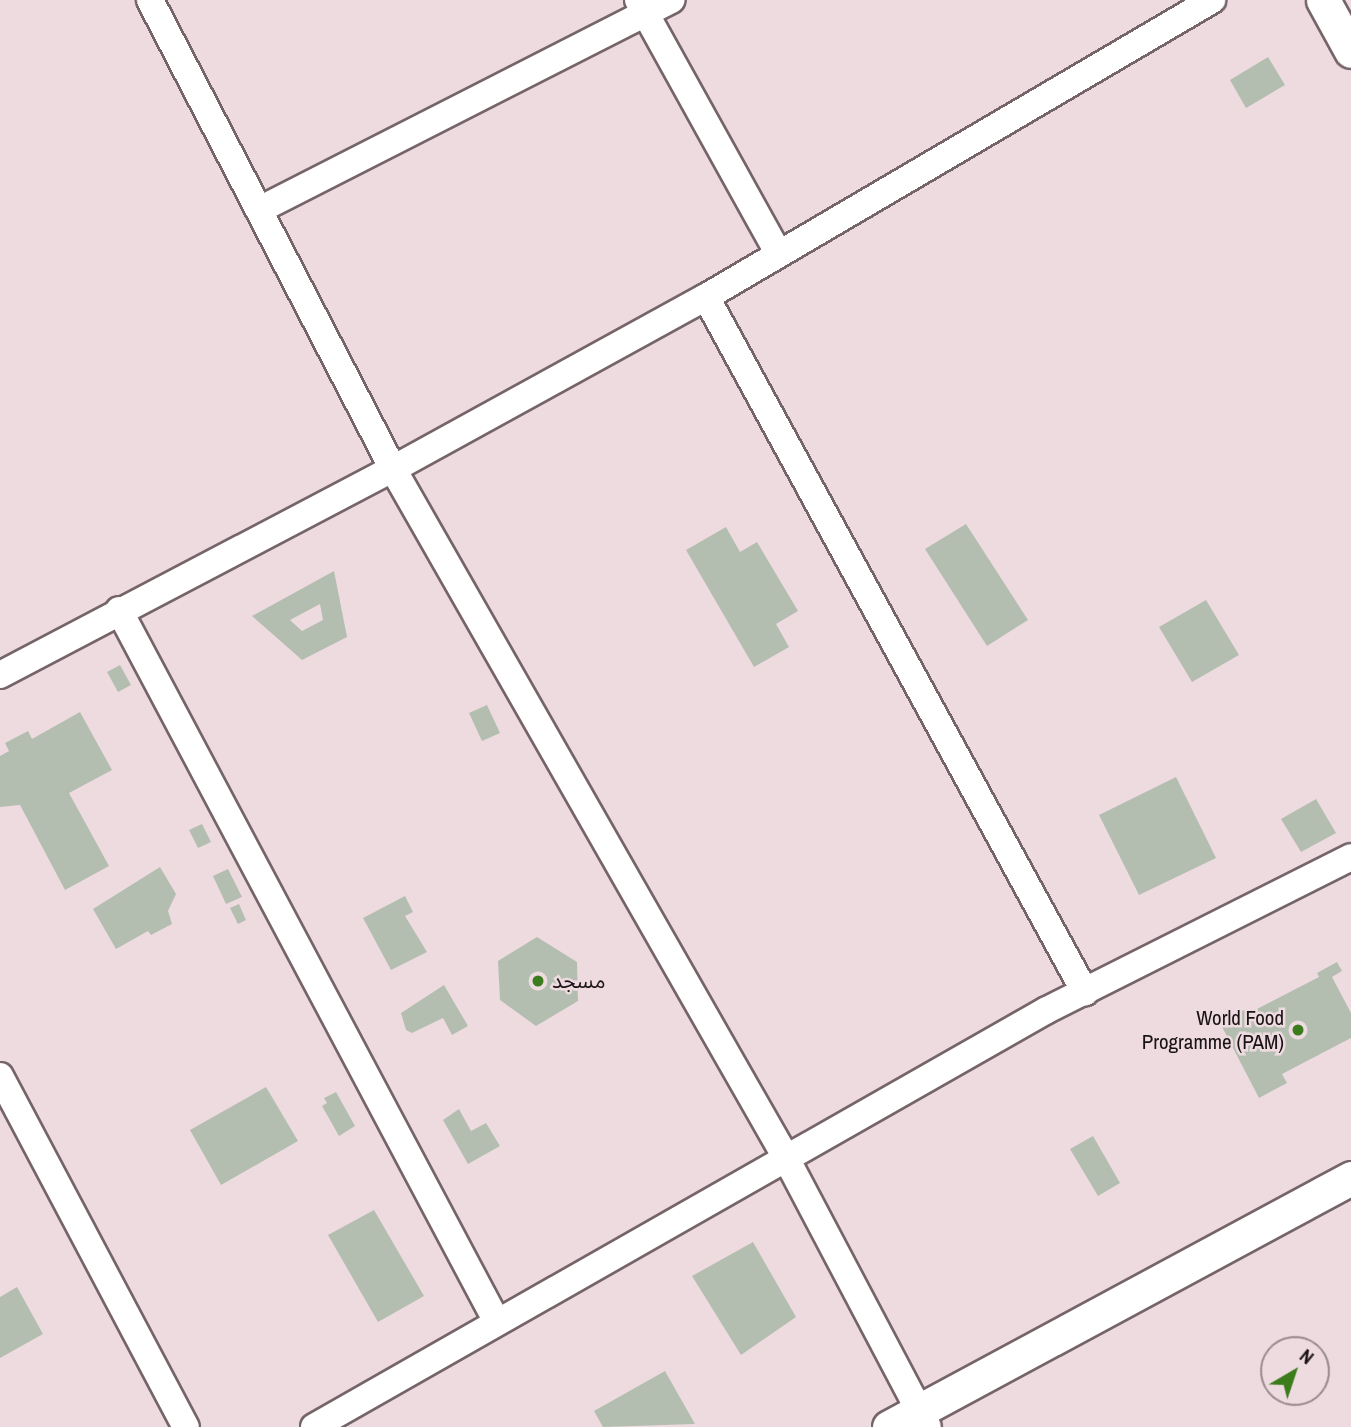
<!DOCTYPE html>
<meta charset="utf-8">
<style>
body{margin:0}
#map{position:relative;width:1351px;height:1427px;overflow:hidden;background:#eedbe0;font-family:"Archivo Narrow","Noto Sans Arabic",sans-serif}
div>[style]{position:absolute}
.building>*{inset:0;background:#b4beb0}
.roads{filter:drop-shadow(2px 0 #756468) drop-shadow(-2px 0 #756468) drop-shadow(0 2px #756468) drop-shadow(0 -2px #756468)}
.minor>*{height:26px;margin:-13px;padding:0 13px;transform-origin:13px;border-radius:13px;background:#fff}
.tertiary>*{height:33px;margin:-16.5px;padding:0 16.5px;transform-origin:16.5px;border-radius:16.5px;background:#fff}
.dots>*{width:19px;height:19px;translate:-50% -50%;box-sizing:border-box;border:4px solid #eedbe0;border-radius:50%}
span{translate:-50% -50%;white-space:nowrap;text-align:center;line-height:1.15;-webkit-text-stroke:5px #eedbe0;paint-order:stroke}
.poi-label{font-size:21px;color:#191315}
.left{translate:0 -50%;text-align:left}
.right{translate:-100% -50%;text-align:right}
.north{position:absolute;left:1260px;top:1336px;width:70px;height:70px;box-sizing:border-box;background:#eedbe0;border:2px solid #998b8f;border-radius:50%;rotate:39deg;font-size:19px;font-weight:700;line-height:28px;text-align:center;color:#191315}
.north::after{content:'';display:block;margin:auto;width:24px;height:32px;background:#3b7c1c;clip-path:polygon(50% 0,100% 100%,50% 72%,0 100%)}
</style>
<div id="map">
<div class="building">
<div style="clip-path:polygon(1268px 57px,1285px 85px,1246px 108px,1230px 80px)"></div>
<div style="clip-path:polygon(966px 524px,1028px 620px,987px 646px,925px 549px)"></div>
<div style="clip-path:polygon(726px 527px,740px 552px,757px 542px,798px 611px,776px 624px,789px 647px,754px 667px,686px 550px)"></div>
<div style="clip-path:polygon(evenodd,334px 571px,347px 637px,302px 660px,252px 616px,334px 571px,320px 604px,323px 620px,302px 631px,290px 620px,320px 604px)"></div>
<div style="clip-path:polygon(1206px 600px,1239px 655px,1192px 682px,1159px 627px)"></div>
<div style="clip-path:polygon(120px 665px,131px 685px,118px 692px,107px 672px)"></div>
<div style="clip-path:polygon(487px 705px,500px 733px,482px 741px,469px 713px)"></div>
<div style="clip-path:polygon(80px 712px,112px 770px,69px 793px,109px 866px,65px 890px,20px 805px,0 807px,0 756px,9px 751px,5px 743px,28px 731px,32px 739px)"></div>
<div style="clip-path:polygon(1176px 777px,1216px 858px,1139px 895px,1099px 815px)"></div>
<div style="clip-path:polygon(1316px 799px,1336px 833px,1301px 852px,1281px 819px)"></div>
<div style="clip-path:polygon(202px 824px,211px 842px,198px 848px,189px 830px)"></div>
<div style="clip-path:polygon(160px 867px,176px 894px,168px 911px,172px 924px,151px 935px,148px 931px,116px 949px,93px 909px)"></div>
<div style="clip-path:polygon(228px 869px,242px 897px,226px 904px,213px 876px)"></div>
<div style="clip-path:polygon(405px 896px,413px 912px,405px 916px,427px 952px,391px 970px,363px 918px)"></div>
<div style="clip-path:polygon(239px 904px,246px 920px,238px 924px,230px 908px)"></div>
<div style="clip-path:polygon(537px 937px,577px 962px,578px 1001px,536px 1026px,500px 1000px,498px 961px)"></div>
<div style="clip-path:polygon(1337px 962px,1342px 971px,1332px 977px,1351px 1013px,1351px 1038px,1282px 1074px,1287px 1083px,1259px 1098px,1220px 1023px,1244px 1010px,1247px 1014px,1319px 977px,1317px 973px)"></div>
<div style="clip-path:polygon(444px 985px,468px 1026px,452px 1035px,443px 1018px,412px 1033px,406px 1030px,401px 1013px)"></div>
<div style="clip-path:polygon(266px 1087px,298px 1141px,221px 1185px,190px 1130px)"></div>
<div style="clip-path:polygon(336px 1092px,355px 1126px,339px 1136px,322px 1106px,327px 1103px,324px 1098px)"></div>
<div style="clip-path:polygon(459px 1109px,471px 1131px,486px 1123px,500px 1146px,468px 1164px,443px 1120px)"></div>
<div style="clip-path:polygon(1093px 1136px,1120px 1183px,1098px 1196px,1070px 1149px)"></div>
<div style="clip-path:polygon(374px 1210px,424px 1296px,378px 1322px,328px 1235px)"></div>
<div style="clip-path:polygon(753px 1242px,796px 1317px,741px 1355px,692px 1276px)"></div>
<div style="clip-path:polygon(17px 1287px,43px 1334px,0 1358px,0 1297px)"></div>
<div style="clip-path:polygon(665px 1371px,695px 1424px,603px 1427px,594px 1411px)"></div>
</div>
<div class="roads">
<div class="minor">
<div style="left:150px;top:0;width:528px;rotate:62.61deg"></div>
<div style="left:393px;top:469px;width:791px;rotate:60.29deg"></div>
<div style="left:785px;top:1156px;width:306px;rotate:62.2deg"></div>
<div style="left:638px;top:0;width:289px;rotate:61deg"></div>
<div style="left:259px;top:210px;width:463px;rotate:-27deg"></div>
<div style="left:706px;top:297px;width:792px;rotate:61.4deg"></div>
<div style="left:119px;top:610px;width:806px;rotate:62.04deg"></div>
<div style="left:0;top:675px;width:444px;rotate:-27.7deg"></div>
<div style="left:393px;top:469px;width:357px;rotate:-28.8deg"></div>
<div style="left:706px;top:297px;width:587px;rotate:-30.41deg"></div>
<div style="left:0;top:1076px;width:397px;rotate:62.1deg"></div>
<div style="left:314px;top:1427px;width:843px;rotate:-29.64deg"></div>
<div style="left:1047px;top:1010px;width:340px;rotate:-26.7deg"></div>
</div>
<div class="tertiary">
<div style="left:1323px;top:0;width:58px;rotate:61.2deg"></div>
<div style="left:889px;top:1427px;width:525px;rotate:-28.32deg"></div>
</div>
</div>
<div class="dots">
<div style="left:538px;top:981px;background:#3b7c1c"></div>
<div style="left:1298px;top:1030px;background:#3b7c1c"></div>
</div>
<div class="poi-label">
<span class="left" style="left:552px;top:981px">مسجد</span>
<span class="right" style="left:1284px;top:1030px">World Food<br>Programme (PAM)</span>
</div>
<div class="north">N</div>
</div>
